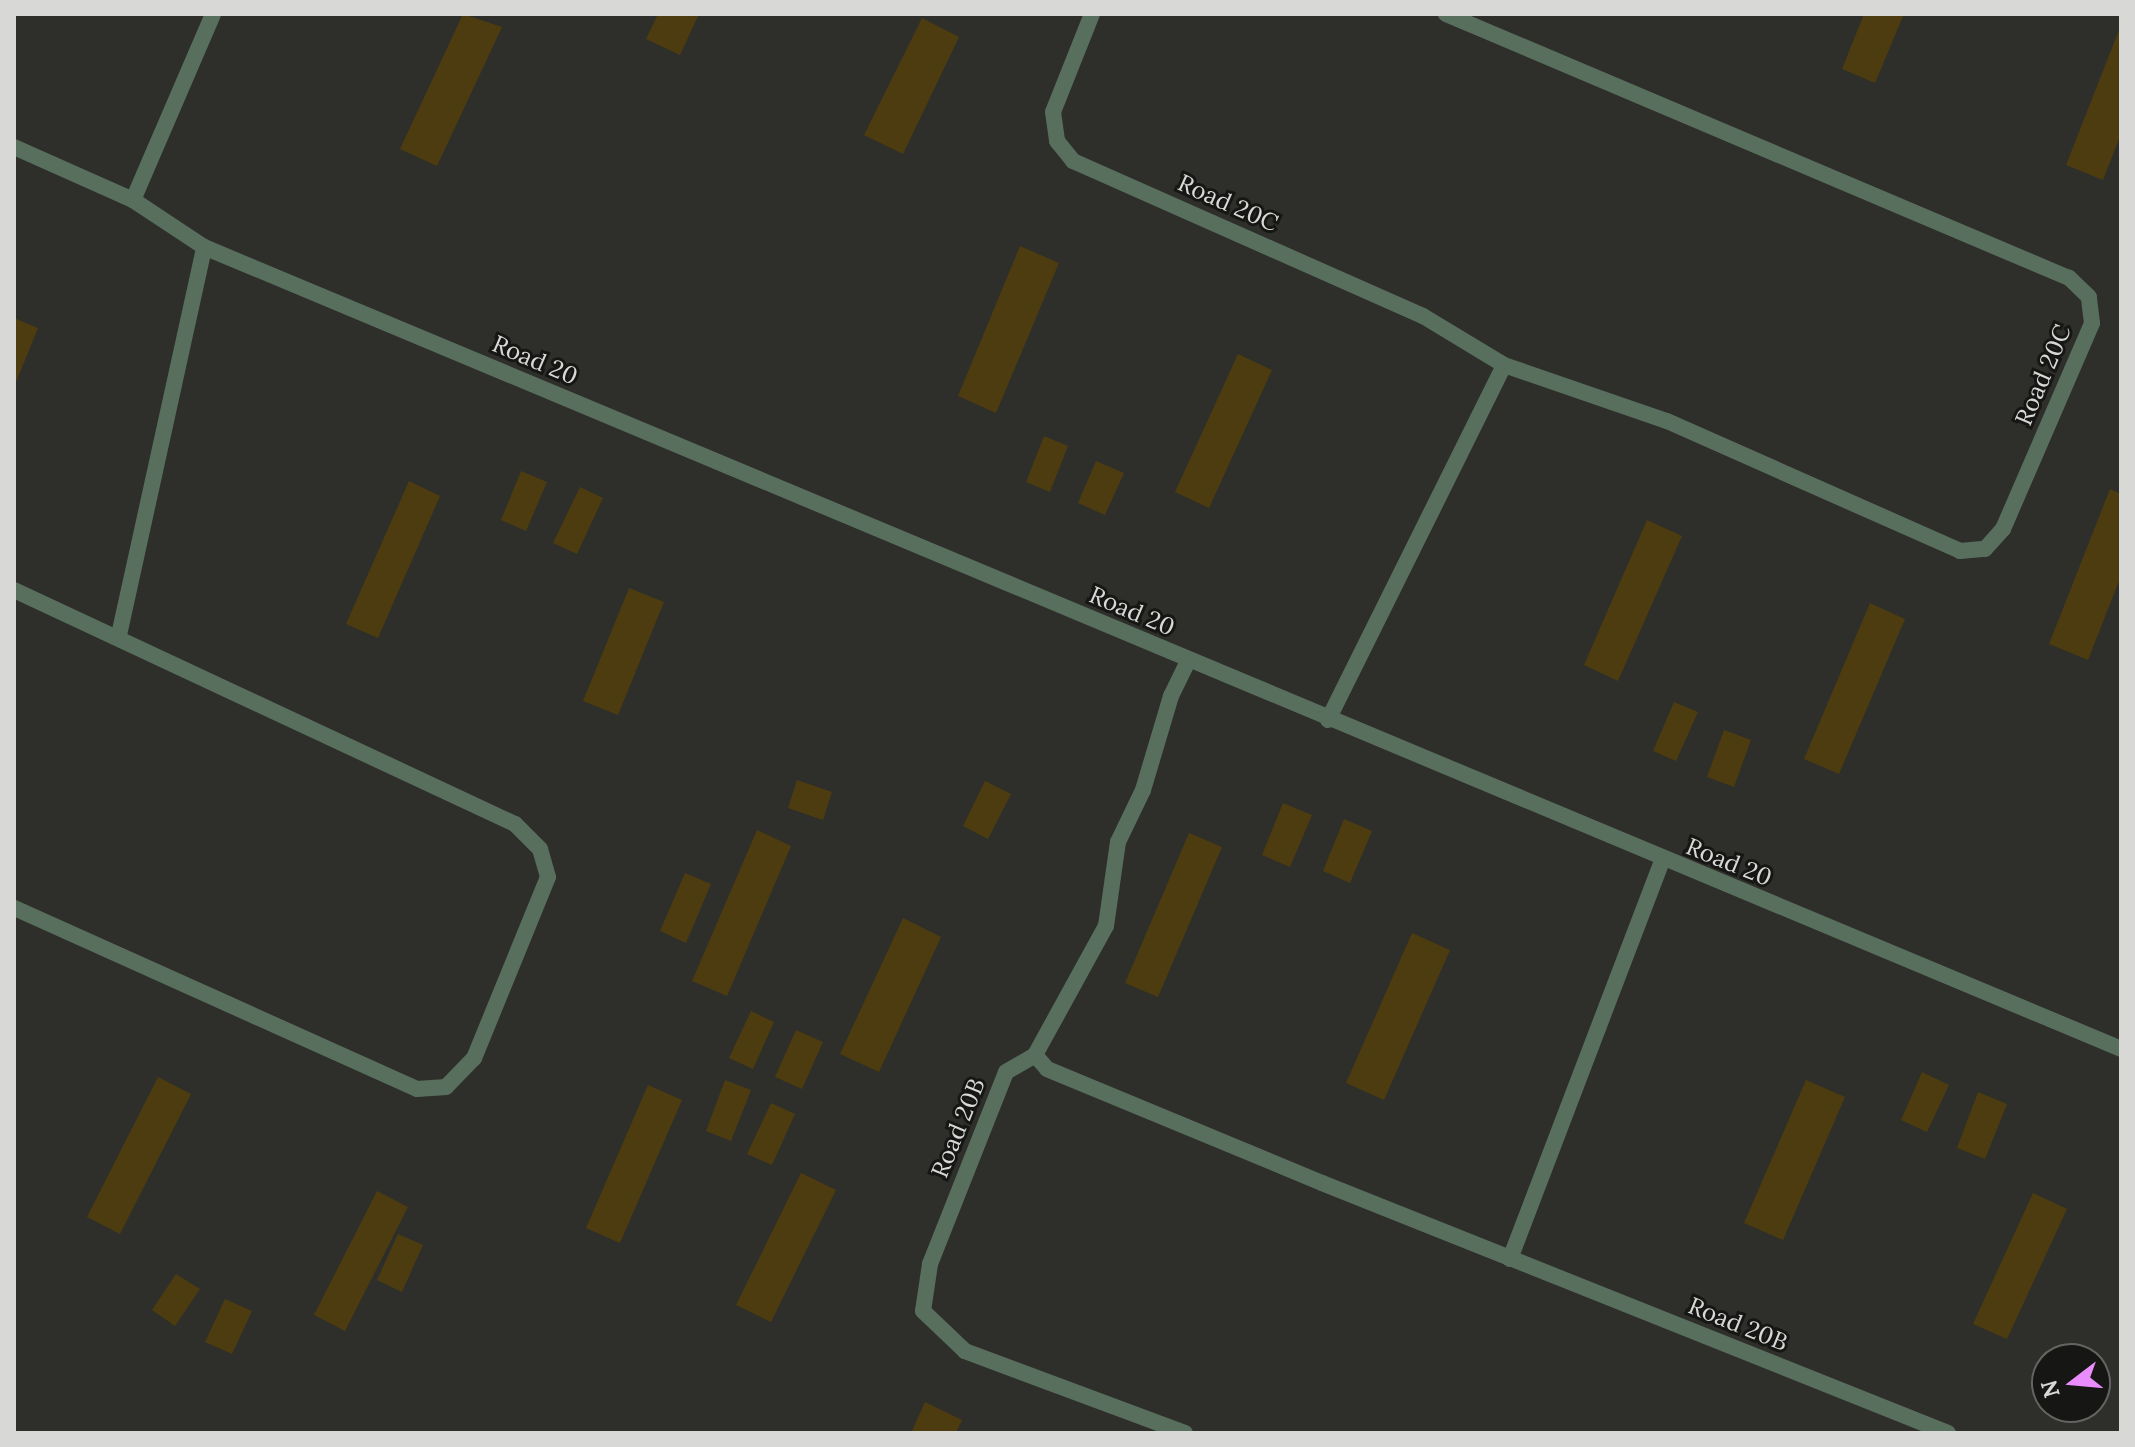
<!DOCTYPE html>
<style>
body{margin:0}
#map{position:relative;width:2135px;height:1447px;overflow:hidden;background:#2e2f2a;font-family:Lora,serif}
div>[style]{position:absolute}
.building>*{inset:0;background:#4d3c0f}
.minor>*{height:16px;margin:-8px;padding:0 8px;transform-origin:8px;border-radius:8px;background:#596f5e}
span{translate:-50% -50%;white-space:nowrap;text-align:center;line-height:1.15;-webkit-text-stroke:6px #161715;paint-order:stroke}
.street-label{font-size:24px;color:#d8d9d6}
.frame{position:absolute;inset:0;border:16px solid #d8d9d6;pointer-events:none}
.north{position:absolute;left:2031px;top:1343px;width:80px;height:80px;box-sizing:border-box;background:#161715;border:2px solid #646562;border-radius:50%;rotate:254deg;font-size:22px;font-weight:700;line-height:32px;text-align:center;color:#d8d9d6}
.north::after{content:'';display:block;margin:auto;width:28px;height:36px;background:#e98dfe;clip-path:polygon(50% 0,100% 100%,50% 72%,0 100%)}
</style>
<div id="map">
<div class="building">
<div style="clip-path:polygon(463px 14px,502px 27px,437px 166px,400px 149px)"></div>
<div style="clip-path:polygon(658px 14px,699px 14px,680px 55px,646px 39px)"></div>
<div style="clip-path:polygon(1864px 14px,1904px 14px,1875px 83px,1842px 69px)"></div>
<div style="clip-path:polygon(922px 18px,959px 37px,903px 154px,864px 135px)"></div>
<div style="clip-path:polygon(2121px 25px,2121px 134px,2103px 180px,2066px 165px)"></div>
<div style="clip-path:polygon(1020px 246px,1059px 263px,996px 413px,958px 396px)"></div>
<div style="clip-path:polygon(14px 318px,38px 328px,14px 387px)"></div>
<div style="clip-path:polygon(1238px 354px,1272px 370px,1209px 508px,1175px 492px)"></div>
<div style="clip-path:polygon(1044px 436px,1068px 446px,1050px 492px,1026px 482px)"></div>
<div style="clip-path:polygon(1096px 461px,1124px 473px,1105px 515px,1078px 503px)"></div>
<div style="clip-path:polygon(521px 471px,547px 482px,526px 531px,501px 520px)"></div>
<div style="clip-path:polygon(409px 481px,440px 496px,378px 638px,346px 624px)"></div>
<div style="clip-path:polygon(580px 487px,603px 498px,577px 554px,553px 543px)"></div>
<div style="clip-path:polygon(2110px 489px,2121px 494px,2121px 576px,2088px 660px,2049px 644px)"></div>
<div style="clip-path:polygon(1647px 520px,1682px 536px,1618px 681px,1584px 665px)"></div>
<div style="clip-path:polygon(629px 588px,664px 602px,618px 715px,583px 701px)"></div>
<div style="clip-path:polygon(1870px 603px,1905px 619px,1839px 774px,1804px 759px)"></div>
<div style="clip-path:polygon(1674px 702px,1698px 712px,1676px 761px,1653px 751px)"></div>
<div style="clip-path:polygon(1724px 730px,1751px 740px,1734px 787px,1707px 777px)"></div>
<div style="clip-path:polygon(797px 780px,832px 792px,823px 820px,788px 808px)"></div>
<div style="clip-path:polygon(985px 781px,1011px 794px,988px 839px,963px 826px)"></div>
<div style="clip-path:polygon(1283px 803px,1312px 815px,1290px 867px,1262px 855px)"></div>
<div style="clip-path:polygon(1344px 819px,1372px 831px,1350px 883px,1323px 871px)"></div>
<div style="clip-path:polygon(757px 830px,791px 846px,727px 996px,692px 981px)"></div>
<div style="clip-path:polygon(1189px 833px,1222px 847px,1158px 997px,1125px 983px)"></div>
<div style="clip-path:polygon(685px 873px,711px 884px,686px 943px,660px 931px)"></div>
<div style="clip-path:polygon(903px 918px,941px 937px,879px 1072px,840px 1054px)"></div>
<div style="clip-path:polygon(1412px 933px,1450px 950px,1384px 1100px,1346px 1083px)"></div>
<div style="clip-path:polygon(751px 1011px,774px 1022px,753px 1069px,729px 1058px)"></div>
<div style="clip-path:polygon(796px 1030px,823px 1042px,802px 1089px,775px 1077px)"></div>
<div style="clip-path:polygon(1922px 1072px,1949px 1085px,1927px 1132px,1901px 1120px)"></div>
<div style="clip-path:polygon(158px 1077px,191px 1094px,120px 1234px,87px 1217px)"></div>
<div style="clip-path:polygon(725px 1080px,751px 1090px,731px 1141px,706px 1131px)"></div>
<div style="clip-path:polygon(1806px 1080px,1845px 1097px,1783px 1240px,1744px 1223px)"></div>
<div style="clip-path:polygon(648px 1085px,682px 1100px,620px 1243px,586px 1228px)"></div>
<div style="clip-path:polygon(1978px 1092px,2007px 1104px,1985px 1159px,1957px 1148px)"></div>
<div style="clip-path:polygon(771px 1103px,795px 1114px,772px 1165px,747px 1154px)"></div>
<div style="clip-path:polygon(801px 1173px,836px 1190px,771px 1322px,736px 1305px)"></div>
<div style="clip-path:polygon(377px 1191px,408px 1207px,345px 1331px,314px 1315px)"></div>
<div style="clip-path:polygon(2033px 1193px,2067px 1209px,2007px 1339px,1973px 1324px)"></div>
<div style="clip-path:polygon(398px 1234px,423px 1245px,402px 1292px,377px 1280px)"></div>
<div style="clip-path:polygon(176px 1274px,200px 1289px,175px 1326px,152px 1310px)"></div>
<div style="clip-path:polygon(225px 1299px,252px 1311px,232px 1354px,205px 1342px)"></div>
<div style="clip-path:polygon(925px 1402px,962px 1420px,956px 1433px,911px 1433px)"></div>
</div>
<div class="minor">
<div style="left:1092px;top:14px;width:105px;rotate:111.7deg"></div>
<div style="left:1053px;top:112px;width:29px;rotate:82deg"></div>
<div style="left:1057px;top:141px;width:26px;rotate:51deg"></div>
<div style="left:1073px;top:161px;width:383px;rotate:23.9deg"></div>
<div style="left:1423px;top:316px;width:95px;rotate:31.2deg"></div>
<div style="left:1504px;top:365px;width:172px;rotate:19deg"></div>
<div style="left:1667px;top:421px;width:321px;rotate:23.9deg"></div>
<div style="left:1960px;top:551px;width:25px;rotate:-5deg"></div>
<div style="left:1985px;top:549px;width:27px;rotate:-48deg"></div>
<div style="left:2003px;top:529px;width:224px;rotate:-66.6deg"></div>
<div style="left:2092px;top:323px;width:26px;rotate:-97deg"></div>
<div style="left:2089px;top:297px;width:28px;rotate:-136deg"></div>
<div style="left:2069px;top:278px;width:677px;rotate:-157.03deg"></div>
<div style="left:14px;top:147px;width:130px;rotate:24deg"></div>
<div style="left:133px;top:200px;width:85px;rotate:33.5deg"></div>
<div style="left:204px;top:247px;width:2078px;rotate:22.7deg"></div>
<div style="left:133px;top:200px;width:202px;rotate:-66.7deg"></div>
<div style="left:14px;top:590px;width:553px;rotate:25.04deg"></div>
<div style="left:515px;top:824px;width:35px;rotate:45deg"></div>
<div style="left:540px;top:849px;width:29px;rotate:74deg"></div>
<div style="left:548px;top:877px;width:196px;rotate:112.2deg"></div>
<div style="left:474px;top:1058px;width:40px;rotate:134deg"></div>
<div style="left:446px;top:1087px;width:29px;rotate:176deg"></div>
<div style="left:417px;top:1089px;width:442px;rotate:-155.8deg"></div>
<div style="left:119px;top:635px;width:397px;rotate:-77.6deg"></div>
<div style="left:1328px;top:720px;width:396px;rotate:-63.6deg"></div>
<div style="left:1035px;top:1055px;width:147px;rotate:-61.2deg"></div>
<div style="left:1106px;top:926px;width:85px;rotate:-81.9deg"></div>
<div style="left:1118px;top:842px;width:58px;rotate:-64.3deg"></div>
<div style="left:1143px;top:790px;width:98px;rotate:-73.4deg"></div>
<div style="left:1171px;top:696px;width:39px;rotate:-64deg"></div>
<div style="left:1510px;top:1259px;width:426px;rotate:-69.1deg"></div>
<div style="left:1185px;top:1433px;width:235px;rotate:-159.6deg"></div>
<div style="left:965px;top:1351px;width:58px;rotate:-136.4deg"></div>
<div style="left:923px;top:1311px;width:48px;rotate:-81.5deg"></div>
<div style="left:930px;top:1264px;width:206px;rotate:-68.4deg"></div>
<div style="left:1006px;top:1072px;width:34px;rotate:-30deg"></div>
<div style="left:1035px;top:1055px;width:18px;rotate:49deg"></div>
<div style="left:1047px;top:1069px;width:298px;rotate:22.5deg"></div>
<div style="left:1322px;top:1183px;width:674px;rotate:21.77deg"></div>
</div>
<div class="street-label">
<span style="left:1228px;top:203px;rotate:24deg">Road 20C</span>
<span style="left:535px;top:360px;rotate:23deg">Road 20</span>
<span style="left:2043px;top:375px;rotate:-67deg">Road 20C</span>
<span style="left:1132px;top:611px;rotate:23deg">Road 20</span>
<span style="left:1729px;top:862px;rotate:22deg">Road 20</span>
<span style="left:958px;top:1128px;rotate:-68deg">Road 20B</span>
<span style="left:1738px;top:1324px;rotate:22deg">Road 20B</span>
</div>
<div class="frame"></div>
<div class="north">N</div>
</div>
